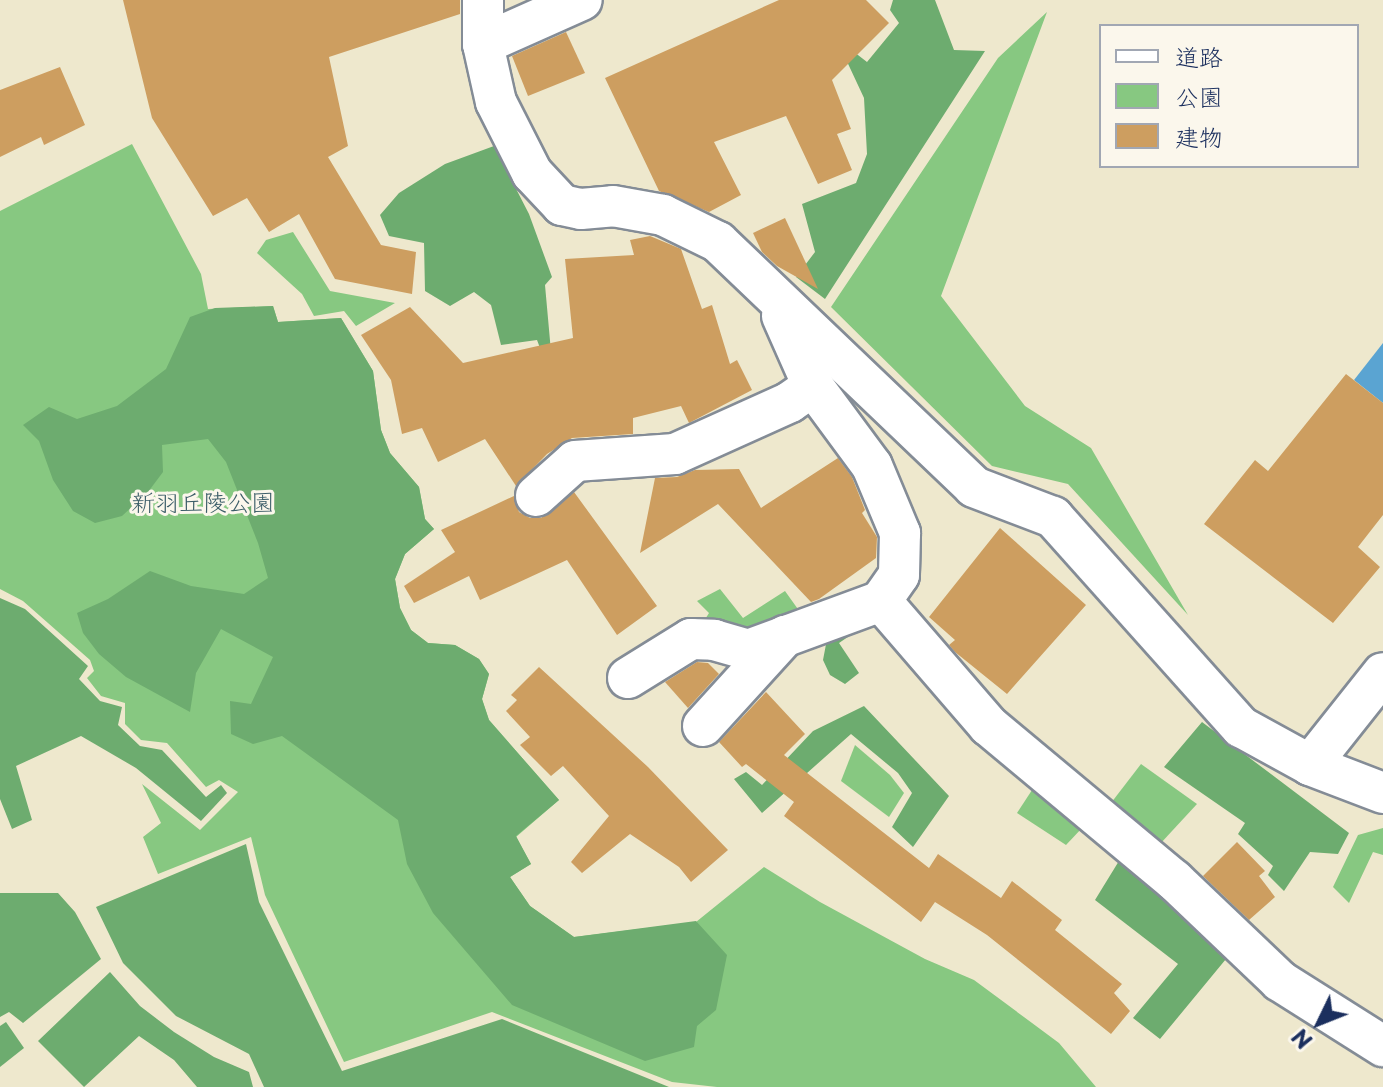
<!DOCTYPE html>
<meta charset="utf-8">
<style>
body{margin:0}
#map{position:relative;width:1383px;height:1087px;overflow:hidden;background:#eee8cd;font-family:"Playpen Sans","Klee One",sans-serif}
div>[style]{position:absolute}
.green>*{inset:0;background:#87c881}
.forest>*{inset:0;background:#6dac6f}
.water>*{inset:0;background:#5aa4d2}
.building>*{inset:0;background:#cd9e60}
.roads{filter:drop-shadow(2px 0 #848c96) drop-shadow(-2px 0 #848c96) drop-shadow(0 2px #848c96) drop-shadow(0 -2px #848c96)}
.minor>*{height:40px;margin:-20px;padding:0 20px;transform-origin:20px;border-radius:20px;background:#fff}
span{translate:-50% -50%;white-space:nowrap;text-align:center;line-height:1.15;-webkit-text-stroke:6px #fbf7ec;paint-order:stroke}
.park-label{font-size:24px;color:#3b5d68}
.legend{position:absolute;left:1099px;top:24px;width:260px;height:144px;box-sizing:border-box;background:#fbf7ec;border:2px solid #a1a7b3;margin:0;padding:10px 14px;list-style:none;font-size:24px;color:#1b2f5e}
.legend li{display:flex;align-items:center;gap:16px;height:40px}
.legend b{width:40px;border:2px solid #a1a7b3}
.north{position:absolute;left:1279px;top:983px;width:80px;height:80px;-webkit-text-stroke:6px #fbf7ec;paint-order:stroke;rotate:227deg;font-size:22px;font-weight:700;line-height:32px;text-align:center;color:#1b2f5e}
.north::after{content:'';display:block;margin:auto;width:28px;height:36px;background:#1b2f5e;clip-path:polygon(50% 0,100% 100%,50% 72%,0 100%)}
</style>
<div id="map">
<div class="green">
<div style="clip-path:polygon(1047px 12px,941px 296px,1025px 406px,1091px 448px,1188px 615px,1068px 484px,992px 466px,831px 307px,998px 58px)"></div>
<div style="clip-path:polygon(132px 144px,201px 274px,208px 309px,273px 306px,278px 322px,341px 318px,373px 371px,381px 430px,390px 453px,419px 487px,425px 519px,434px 529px,405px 554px,395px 579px,400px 608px,411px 630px,428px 643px,455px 645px,479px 659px,489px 674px,482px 699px,489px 720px,559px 800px,516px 837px,531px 864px,510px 877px,530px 906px,574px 937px,696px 922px,764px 867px,820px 902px,925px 959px,974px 980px,1059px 1043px,1096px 1087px,717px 1087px,672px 1082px,492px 1012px,344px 1062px,265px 895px,251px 837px,158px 874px,143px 837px,161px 823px,142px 784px,200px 830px,238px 792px,219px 780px,206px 787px,167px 743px,141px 740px,125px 724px,125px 703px,101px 696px,87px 678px,94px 671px,90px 660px,23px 601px,0 589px,0 211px)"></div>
<div style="clip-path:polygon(293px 232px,330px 291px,395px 303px,356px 326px,344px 311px,314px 316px,302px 294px,257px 253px,266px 240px)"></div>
<div style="clip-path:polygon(720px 589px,743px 618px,785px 591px,800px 612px,748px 641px,699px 629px,709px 613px,697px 601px)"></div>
<div style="clip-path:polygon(855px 745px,890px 775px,904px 793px,889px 817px,841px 781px)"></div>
<div style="clip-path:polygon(1141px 764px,1197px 804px,1160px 844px,1111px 803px)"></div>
<div style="clip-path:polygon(1034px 787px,1083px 827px,1066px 845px,1017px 813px)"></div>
<div style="clip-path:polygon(1383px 828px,1383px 855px,1373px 852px,1349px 903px,1333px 887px,1358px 835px)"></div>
</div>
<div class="forest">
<div style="clip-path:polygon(893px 0,935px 0,954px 50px,985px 51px,825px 299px,796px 277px,815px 252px,802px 204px,856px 183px,867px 154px,864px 98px,836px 38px,867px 62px,899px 23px,890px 10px)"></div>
<div style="clip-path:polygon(494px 146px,529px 214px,552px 277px,545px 285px,554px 385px,537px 340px,501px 345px,491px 305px,474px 292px,450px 306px,425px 291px,424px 243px,389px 236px,380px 215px,399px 193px,445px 164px)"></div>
<div style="clip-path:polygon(273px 306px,278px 322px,341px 318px,373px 371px,381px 430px,390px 453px,419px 487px,425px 519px,434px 529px,405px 554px,395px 579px,400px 608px,411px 630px,428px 643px,455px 645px,479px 659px,489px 674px,482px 699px,489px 720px,559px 800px,516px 836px,531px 864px,510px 877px,530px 906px,574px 937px,696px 921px,727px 955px,716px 1010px,697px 1026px,694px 1047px,645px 1061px,512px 1005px,433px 913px,407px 864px,398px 820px,282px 736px,253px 744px,231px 734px,230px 701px,251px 704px,273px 657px,221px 629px,196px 673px,190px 712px,126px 677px,99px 654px,83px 633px,77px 613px,108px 599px,150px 571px,191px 586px,244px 594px,268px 578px,258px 543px,226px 462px,208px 439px,162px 445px,163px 472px,148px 492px,122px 516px,95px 523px,73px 511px,53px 480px,39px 441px,23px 425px,49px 407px,77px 419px,117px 406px,166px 369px,190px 317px,215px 308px)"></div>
<div style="clip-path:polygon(0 598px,25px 609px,88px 666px,79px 679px,100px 701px,122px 707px,118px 725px,140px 746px,162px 750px,206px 797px,221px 785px,227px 793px,201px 821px,136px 768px,81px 736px,16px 766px,32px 820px,12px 829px,0 799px)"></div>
<div style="clip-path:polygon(870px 622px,839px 643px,859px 673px,845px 684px,830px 675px,823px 660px,827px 639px)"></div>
<div style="clip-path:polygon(864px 706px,949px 796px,913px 847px,892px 827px,912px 793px,898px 773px,851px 734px,762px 813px,734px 779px,746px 772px,762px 785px,813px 731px)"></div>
<div style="clip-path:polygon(1202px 722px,1349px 833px,1338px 854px,1310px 852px,1284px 891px,1268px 875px,1273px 866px,1238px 834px,1245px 823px,1164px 767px)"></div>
<div style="clip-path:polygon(246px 844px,259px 902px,342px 1071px,502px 1019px,669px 1087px,264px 1087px,249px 1054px,176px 1016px,123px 963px,96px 907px)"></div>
<div style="clip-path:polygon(1122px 856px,1168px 895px,1226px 959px,1160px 1039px,1133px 1018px,1178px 964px,1095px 900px)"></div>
<div style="clip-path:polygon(0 893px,58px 893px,75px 912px,101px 959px,23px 1023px,9px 1012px,0 1017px)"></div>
<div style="clip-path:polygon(110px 972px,140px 1006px,174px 1032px,214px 1057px,249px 1072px,253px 1087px,197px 1087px,174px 1060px,139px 1036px,84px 1087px,38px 1041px)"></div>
<div style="clip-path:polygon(6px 1022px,24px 1048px,0 1067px,0 1026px)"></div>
</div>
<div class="water">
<div style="clip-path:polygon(1383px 343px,1383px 403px,1354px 380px)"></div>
</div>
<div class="building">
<div style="clip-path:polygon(123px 0,460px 0,460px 14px,329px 57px,348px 146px,328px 157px,381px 245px,416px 252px,412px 294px,335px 279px,299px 214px,269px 232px,247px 198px,213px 216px,152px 118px)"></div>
<div style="clip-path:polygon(779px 0,866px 0,889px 23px,832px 80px,851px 129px,837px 134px,852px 170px,818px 184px,786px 116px,714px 142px,741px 195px,709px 212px,659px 191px,605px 78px)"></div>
<div style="clip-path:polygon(566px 32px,585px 73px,528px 96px,512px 56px)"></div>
<div style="clip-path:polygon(60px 67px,85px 125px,44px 145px,41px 137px,0 157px,0 90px)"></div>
<div style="clip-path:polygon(785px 218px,818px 289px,777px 266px,762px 252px,753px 233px)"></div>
<div style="clip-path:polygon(650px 236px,681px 249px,702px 309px,712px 305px,730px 364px,737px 360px,752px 390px,689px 423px,681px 406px,633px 418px,633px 434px,572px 438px,547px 454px,516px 486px,485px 439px,438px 462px,422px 428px,402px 434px,391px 380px,361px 335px,410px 307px,463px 363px,573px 338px,565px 259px,634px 255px,630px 240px)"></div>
<div style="clip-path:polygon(1346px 374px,1383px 403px,1383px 515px,1358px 547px,1380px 567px,1333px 623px,1204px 524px,1255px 460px,1268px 471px)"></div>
<div style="clip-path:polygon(838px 458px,852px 477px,865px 510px,862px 513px,877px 537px,876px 558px,819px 599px,811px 602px,718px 504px,640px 553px,655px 478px,677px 477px,695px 470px,739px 469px,761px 508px)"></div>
<div style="clip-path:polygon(574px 492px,657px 606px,617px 635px,567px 560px,480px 600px,469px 576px,414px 603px,404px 586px,455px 552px,441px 530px,514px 496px,519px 512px,530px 518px,541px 518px)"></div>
<div style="clip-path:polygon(1000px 528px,1086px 605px,1007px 694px,955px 652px,949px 645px,955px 640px,929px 617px)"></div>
<div style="clip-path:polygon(697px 662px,708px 663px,719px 674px,688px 708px,665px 682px)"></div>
<div style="clip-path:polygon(539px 667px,648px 767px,728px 850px,691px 882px,679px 867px,630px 834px,582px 873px,571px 862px,609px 816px,563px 766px,551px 776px,520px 745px,530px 737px,506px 711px,517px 700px,511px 695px)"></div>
<div style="clip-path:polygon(766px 692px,805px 734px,784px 755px,929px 868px,938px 854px,1001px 898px,1012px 881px,1062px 920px,1055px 930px,1122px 984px,1114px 993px,1130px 1011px,1111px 1034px,987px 935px,935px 902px,921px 922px,784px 816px,794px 802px,746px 764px,742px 767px,719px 742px)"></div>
<div style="clip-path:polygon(1237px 842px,1265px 871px,1259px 876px,1275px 897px,1249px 920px,1203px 876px)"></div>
</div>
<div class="roads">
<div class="minor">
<div style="left:483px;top:0;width:44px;rotate:90deg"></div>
<div style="left:483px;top:44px;width:59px;rotate:77.4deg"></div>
<div style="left:496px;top:102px;width:80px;rotate:63.1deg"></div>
<div style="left:532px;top:173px;width:44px;rotate:46.8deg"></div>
<div style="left:562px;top:205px;width:19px;rotate:12deg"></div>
<div style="left:581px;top:209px;width:32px;rotate:-5deg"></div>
<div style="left:613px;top:206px;width:51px;rotate:10.2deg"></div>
<div style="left:663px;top:215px;width:61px;rotate:26.1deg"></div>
<div style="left:718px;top:242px;width:354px;rotate:43.7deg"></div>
<div style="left:974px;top:487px;width:85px;rotate:20.8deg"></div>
<div style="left:1053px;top:517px;width:282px;rotate:48.2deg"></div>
<div style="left:1241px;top:727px;width:79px;rotate:28.8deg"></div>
<div style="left:1310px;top:765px;width:78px;rotate:21deg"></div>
<div style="left:483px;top:44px;width:108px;rotate:-24deg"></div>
<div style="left:782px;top:316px;width:77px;rotate:66.1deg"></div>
<div style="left:813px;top:386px;width:99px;rotate:53.6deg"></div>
<div style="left:872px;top:466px;width:73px;rotate:67.3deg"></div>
<div style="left:900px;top:533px;width:42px;rotate:91.4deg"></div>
<div style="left:899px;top:575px;width:32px;rotate:125deg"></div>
<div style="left:881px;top:601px;width:165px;rotate:49.2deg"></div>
<div style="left:989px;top:726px;width:241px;rotate:39.8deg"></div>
<div style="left:1174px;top:880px;width:146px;rotate:43.6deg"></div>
<div style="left:1280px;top:981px;width:122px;rotate:32.3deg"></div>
<div style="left:536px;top:496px;width:52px;rotate:-41.9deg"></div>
<div style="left:575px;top:461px;width:100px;rotate:-4deg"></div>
<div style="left:675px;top:454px;width:126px;rotate:-24.3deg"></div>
<div style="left:790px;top:402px;width:28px;rotate:-35deg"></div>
<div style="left:628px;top:678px;width:74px;rotate:-31.8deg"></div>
<div style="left:691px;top:639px;width:23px;rotate:2deg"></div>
<div style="left:714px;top:640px;width:35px;rotate:16deg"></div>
<div style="left:748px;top:650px;width:142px;rotate:-20.2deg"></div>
<div style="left:703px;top:726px;width:122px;rotate:-47.7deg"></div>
<div style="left:1310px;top:765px;width:117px;rotate:-51.6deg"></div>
</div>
</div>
<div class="park-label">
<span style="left:203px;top:502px">新羽丘陵公園</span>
</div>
<ul class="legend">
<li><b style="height:10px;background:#fff"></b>道路</li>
<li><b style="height:22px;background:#87c881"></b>公園</li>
<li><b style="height:22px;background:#cd9e60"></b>建物</li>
</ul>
<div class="north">N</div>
</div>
